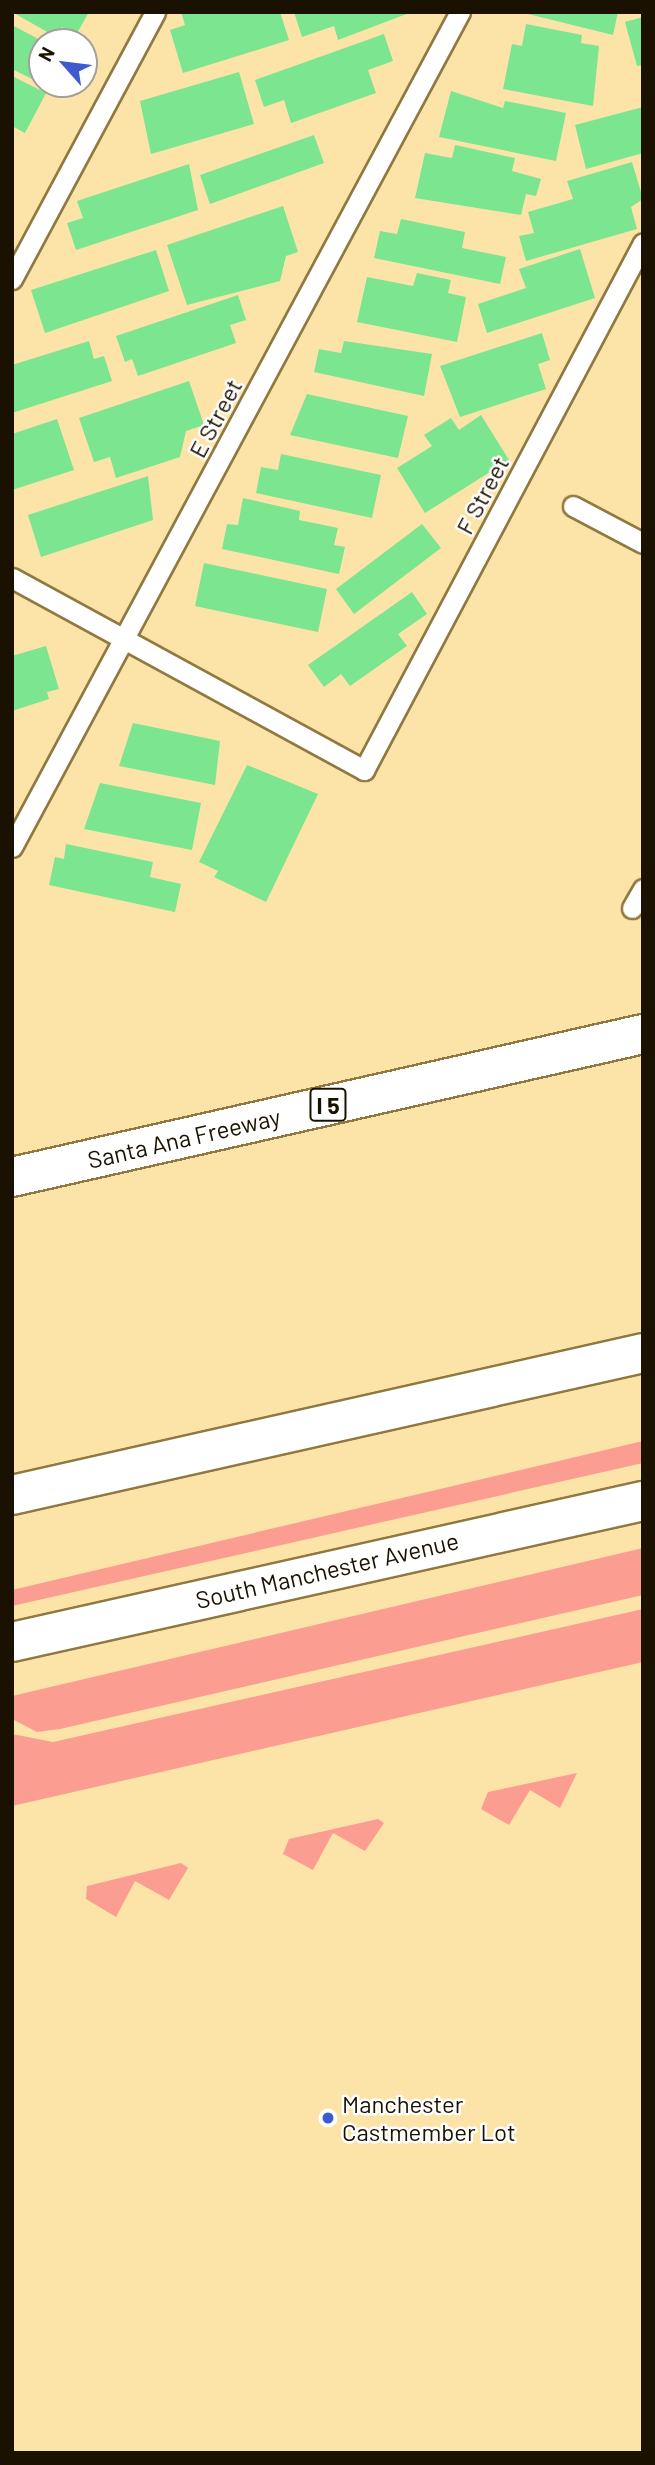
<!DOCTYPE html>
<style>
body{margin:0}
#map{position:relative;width:655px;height:2465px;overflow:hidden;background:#fce4a8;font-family:Barlow,sans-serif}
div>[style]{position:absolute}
.green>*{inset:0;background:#fb9e91}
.building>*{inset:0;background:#7be58f}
.roads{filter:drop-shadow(2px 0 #907941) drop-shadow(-2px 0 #907941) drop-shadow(0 2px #907941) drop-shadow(0 -2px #907941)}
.lane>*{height:19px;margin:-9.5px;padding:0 9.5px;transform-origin:9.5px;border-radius:9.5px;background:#fff}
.secondary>*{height:38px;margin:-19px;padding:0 19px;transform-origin:19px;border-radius:19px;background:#fff}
.highway>*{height:38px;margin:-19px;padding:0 19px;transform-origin:19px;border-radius:19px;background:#fff}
.dots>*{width:19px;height:19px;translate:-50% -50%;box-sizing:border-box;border:4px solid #fff;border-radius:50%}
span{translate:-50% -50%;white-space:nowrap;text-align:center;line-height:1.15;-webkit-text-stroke:5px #fff;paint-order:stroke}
.shield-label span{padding:2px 5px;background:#fff;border:2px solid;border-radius:5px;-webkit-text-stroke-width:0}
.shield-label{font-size:23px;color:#1a1100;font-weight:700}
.street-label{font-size:24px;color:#1a1100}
.poi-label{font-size:24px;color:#1a1100}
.left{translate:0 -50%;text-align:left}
.frame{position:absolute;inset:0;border:14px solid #1a1100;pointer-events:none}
.north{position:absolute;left:28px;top:28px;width:70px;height:70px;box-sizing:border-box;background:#fff;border:2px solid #a3a099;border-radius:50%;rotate:298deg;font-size:19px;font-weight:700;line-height:28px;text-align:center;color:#1a1100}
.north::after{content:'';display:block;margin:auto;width:24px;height:32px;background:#3d5bcd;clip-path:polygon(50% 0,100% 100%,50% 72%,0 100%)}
</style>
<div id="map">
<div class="green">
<div style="clip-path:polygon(643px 1441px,643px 1463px,12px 1606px,12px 1590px)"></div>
<div style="clip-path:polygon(643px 1548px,643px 1595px,60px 1729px,37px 1732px,12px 1719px,12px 1696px)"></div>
<div style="clip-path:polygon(643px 1609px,643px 1662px,12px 1806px,12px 1734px,53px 1742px)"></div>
<div style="clip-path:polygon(577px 1773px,560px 1808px,530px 1790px,509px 1825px,481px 1809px,488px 1792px)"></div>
<div style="clip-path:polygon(378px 1819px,384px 1823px,365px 1851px,333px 1833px,313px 1870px,283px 1854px,289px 1839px)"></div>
<div style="clip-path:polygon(181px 1863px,188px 1868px,169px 1900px,135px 1881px,116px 1917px,86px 1899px,87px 1886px)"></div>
</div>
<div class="building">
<div style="clip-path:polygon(12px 12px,89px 12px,76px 35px,62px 27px,56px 37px)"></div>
<div style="clip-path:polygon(181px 12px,280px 12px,289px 40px,183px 73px,170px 30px,185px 25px)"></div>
<div style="clip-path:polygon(294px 12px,412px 12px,338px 40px,334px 26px,302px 37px)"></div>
<div style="clip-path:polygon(520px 12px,618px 12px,613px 35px)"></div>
<div style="clip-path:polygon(643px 17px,643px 65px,637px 66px,625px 22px)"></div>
<div style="clip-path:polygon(526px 24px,582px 35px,581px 43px,599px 46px,593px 106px,503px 89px,512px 44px,522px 46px)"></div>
<div style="clip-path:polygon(12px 25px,42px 41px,38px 82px,12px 69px)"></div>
<div style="clip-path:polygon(384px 34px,393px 61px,368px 70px,376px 93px,291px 123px,284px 100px,264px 107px,255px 80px)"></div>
<div style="clip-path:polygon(239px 72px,254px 124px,151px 154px,140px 101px)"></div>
<div style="clip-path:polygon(12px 76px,46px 93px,25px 133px,12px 126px)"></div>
<div style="clip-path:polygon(451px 91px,503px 108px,505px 101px,566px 113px,556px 161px,439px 137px)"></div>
<div style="clip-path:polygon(643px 107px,643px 153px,586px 169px,575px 125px)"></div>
<div style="clip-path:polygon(314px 135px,324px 163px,210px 204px,200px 175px)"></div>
<div style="clip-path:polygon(455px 145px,515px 158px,512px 171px,541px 179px,536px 196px,526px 194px,521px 215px,415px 198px,425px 153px,452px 158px)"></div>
<div style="clip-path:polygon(632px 162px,643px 199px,631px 207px,637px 229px,526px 261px,519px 236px,534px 233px,528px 212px,573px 199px,567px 181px)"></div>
<div style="clip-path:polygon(189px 164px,198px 210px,76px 250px,67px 223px,83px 218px,77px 201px)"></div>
<div style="clip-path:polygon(283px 206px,298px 252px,286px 256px,280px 281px,187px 305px,167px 245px)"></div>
<div style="clip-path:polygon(401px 219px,465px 232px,462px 248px,506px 257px,500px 284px,374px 258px,380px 231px,397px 234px)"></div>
<div style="clip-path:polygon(580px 249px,595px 298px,487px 333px,478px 304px,526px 288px,519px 269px)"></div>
<div style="clip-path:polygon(156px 250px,169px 291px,45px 333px,31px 290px)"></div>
<div style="clip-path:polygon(417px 273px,451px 280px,448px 293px,466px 297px,457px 342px,357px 322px,367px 277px,413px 286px)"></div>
<div style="clip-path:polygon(238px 295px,246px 320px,230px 325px,236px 343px,138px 376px,132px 359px,125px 362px,116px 336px)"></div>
<div style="clip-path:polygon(542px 333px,550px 360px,538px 364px,546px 389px,460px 417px,440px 366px)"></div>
<div style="clip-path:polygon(89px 341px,94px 359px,104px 356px,112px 381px,12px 413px,12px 365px)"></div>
<div style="clip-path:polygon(344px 341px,432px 354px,424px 396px,314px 372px,319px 349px,341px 353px)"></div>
<div style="clip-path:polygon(189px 381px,204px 425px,186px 431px,180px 457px,116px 478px,110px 457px,94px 462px,79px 418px)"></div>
<div style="clip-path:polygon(307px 394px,408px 416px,398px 458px,290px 435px)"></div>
<div style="clip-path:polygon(481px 415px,509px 460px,425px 513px,397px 468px,432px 446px,424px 435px,451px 418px,459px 430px)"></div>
<div style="clip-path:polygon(57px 419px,74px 470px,12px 490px,12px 434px)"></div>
<div style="clip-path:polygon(281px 454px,381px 475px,372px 518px,256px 493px,261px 467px,278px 470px)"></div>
<div style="clip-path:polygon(148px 476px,153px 520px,41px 557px,28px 515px)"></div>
<div style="clip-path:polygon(243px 498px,300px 511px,299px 520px,338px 528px,334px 545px,345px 547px,339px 574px,222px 549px,227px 524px,238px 525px)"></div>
<div style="clip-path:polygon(422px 524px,441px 548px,354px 614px,336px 589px)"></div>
<div style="clip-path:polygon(204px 563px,327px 589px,318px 632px,195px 606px)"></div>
<div style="clip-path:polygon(412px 592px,427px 614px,398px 634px,407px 646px,350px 686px,341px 674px,324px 687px,308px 665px)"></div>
<div style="clip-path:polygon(46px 646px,59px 689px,47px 692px,49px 699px,12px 711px,12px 656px)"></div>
<div style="clip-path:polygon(133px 723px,220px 741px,215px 785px,119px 766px)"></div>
<div style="clip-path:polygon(247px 765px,318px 794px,266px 902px,214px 877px,218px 871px,199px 862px)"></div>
<div style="clip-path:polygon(100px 783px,201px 803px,192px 850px,84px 829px)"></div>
<div style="clip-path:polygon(66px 844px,153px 862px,150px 877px,181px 884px,175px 912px,49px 885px,55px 857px,64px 859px)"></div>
</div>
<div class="roads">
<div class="lane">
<div style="left:12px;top:279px;width:303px;rotate:-61.8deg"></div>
<div style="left:573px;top:506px;width:79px;rotate:27.9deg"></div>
<div style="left:12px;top:578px;width:401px;rotate:28.6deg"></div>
<div style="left:364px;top:770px;width:596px;rotate:-62.1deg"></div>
<div style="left:12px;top:847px;width:948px;rotate:-61.79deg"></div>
<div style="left:632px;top:908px;width:22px;rotate:-60deg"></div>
</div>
<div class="secondary">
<div style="left:12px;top:1642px;width:647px;rotate:-12.6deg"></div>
</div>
<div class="highway">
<div style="left:12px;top:1177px;width:647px;rotate:-12.77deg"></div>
<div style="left:12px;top:1495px;width:647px;rotate:-12.68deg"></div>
</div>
</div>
<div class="dots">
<div style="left:328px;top:2118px;background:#3d5bcd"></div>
</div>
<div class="shield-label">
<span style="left:328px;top:1105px">I 5</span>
</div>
<div class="street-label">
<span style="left:215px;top:418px;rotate:-62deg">E Street</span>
<span style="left:482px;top:495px;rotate:-62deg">F Street</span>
<span style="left:184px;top:1138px;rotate:-13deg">Santa Ana Freeway</span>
<span style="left:327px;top:1570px;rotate:-13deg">South Manchester Avenue</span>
</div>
<div class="poi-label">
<span class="left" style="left:342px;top:2118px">Manchester<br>Castmember Lot</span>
</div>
<div class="frame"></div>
<div class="north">N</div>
</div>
